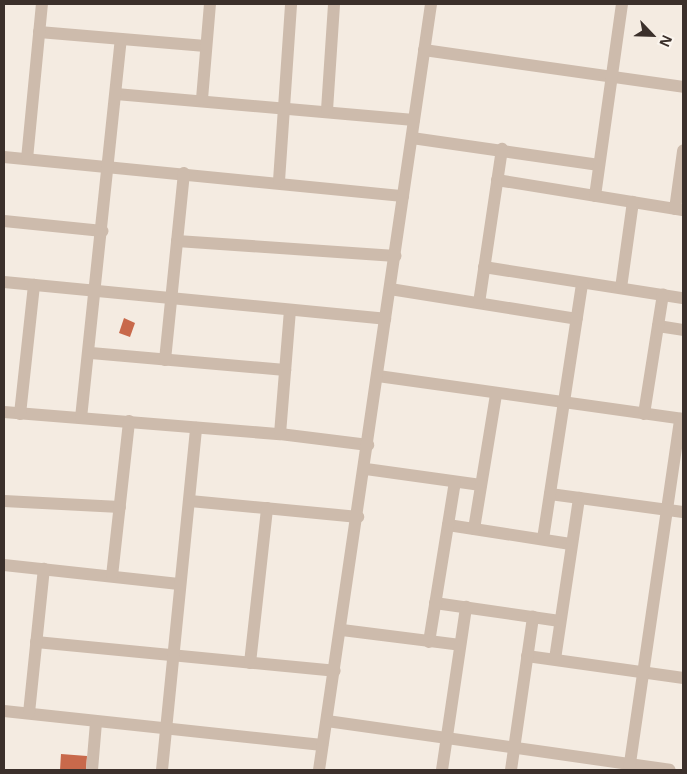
<!DOCTYPE html>
<style>
body{margin:0}
#map{position:relative;width:687px;height:774px;overflow:hidden;background:#f4ebe1;font-family:"Noto Sans",sans-serif}
div>[style]{position:absolute}
.building>*{inset:0;background:#c8694b}
.minor>*{height:12px;margin:-6px;padding:0 6px;transform-origin:6px;border-radius:6px;background:#cdbbac}
span{translate:-50% -50%;white-space:nowrap;text-align:center;line-height:1.15;-webkit-text-stroke:4px #fbf5ee;paint-order:stroke}
.frame{position:absolute;inset:0;border:5px solid #3b302b;pointer-events:none}
.north{position:absolute;left:627px;top:10px;width:50px;height:50px;-webkit-text-stroke:4px #fbf5ee;paint-order:stroke;rotate:114deg;font-size:14px;font-weight:700;line-height:20px;text-align:center;color:#3b302b}
.north::after{content:'';display:block;margin:auto;width:18px;height:22px;background:#3b302b;clip-path:polygon(50% 0,100% 100%,50% 72%,0 100%)}
</style>
<div id="map">
<div class="building">
<div style="clip-path:polygon(124px 318px,135px 323px,130px 337px,119px 333px)"></div>
<div style="clip-path:polygon(61px 754px,87px 756px,86px 770px,60px 770px)"></div>
</div>
<div class="minor">
<div style="left:39px;top:32px;width:167px;rotate:4.8deg"></div>
<div style="left:424px;top:50px;width:262px;rotate:8.1deg"></div>
<div style="left:116px;top:94px;width:299px;rotate:5deg"></div>
<div style="left:202px;top:99px;width:95px;rotate:-85.2deg"></div>
<div style="left:327px;top:110px;width:106px;rotate:-86.2deg"></div>
<div style="left:412px;top:138px;width:189px;rotate:8.2deg"></div>
<div style="left:4px;top:157px;width:401px;rotate:5.6deg"></div>
<div style="left:27px;top:159px;width:156px;rotate:-84.5deg"></div>
<div style="left:497px;top:180px;width:188px;rotate:9.2deg"></div>
<div style="left:279px;top:181px;width:177px;rotate:-86.1deg"></div>
<div style="left:595px;top:196px;width:194px;rotate:-82deg"></div>
<div style="left:675px;top:209px;width:59px;rotate:-82.1deg"></div>
<div style="left:4px;top:221px;width:99px;rotate:5.8deg"></div>
<div style="left:177px;top:241px;width:219px;rotate:3.9deg"></div>
<div style="left:484px;top:267px;width:201px;rotate:8.9deg"></div>
<div style="left:4px;top:282px;width:383px;rotate:5.5deg"></div>
<div style="left:621px;top:288px;width:87px;rotate:-82.1deg"></div>
<div style="left:390px;top:289px;width:189px;rotate:9.1deg"></div>
<div style="left:479px;top:303px;width:156px;rotate:-81.5deg"></div>
<div style="left:658px;top:326px;width:25px;rotate:9deg"></div>
<div style="left:91px;top:353px;width:195px;rotate:5deg"></div>
<div style="left:165px;top:360px;width:188px;rotate:-84.2deg"></div>
<div style="left:378px;top:376px;width:308px;rotate:8deg"></div>
<div style="left:4px;top:412px;width:277px;rotate:4.6deg"></div>
<div style="left:280px;top:434px;width:89px;rotate:7.1deg"></div>
<div style="left:20px;top:414px;width:130px;rotate:-83.8deg"></div>
<div style="left:644px;top:414px;width:121px;rotate:-81deg"></div>
<div style="left:81px;top:418px;width:381px;rotate:-84deg"></div>
<div style="left:280px;top:434px;width:124px;rotate:-85.4deg"></div>
<div style="left:366px;top:469px;width:116px;rotate:7.9deg"></div>
<div style="left:550px;top:494px;width:134px;rotate:7.7deg"></div>
<div style="left:4px;top:501px;width:116px;rotate:3deg"></div>
<div style="left:190px;top:501px;width:169px;rotate:5.4deg"></div>
<div style="left:448px;top:525px;width:124px;rotate:8.8deg"></div>
<div style="left:474px;top:529px;width:137px;rotate:-80.7deg"></div>
<div style="left:543px;top:539px;width:259px;rotate:-81.3deg"></div>
<div style="left:4px;top:565px;width:176px;rotate:6.2deg"></div>
<div style="left:112px;top:576px;width:156px;rotate:-83.7deg"></div>
<div style="left:435px;top:603px;width:126px;rotate:8.2deg"></div>
<div style="left:342px;top:630px;width:119px;rotate:7.2deg"></div>
<div style="left:36px;top:642px;width:300px;rotate:5.5deg"></div>
<div style="left:429px;top:642px;width:162px;rotate:-80.8deg"></div>
<div style="left:527px;top:656px;width:158px;rotate:8deg"></div>
<div style="left:555px;top:659px;width:163px;rotate:-81.5deg"></div>
<div style="left:250px;top:663px;width:156px;rotate:-83.7deg"></div>
<div style="left:4px;top:711px;width:320px;rotate:6.1deg"></div>
<div style="left:29px;top:713px;width:145px;rotate:-84.1deg"></div>
<div style="left:327px;top:721px;width:346px;rotate:8.1deg"></div>
<div style="left:92px;top:770px;width:48px;rotate:-85.2deg"></div>
<div style="left:162px;top:770px;width:344px;rotate:-84.3deg"></div>
<div style="left:319px;top:770px;width:774px;rotate:-81.68deg"></div>
<div style="left:442px;top:770px;width:165px;rotate:-81.6deg"></div>
<div style="left:511px;top:770px;width:155px;rotate:-81.8deg"></div>
<div style="left:629px;top:770px;width:355px;rotate:-81.7deg"></div>
</div>
<div class="frame"></div>
<div class="north">N</div>
</div>
